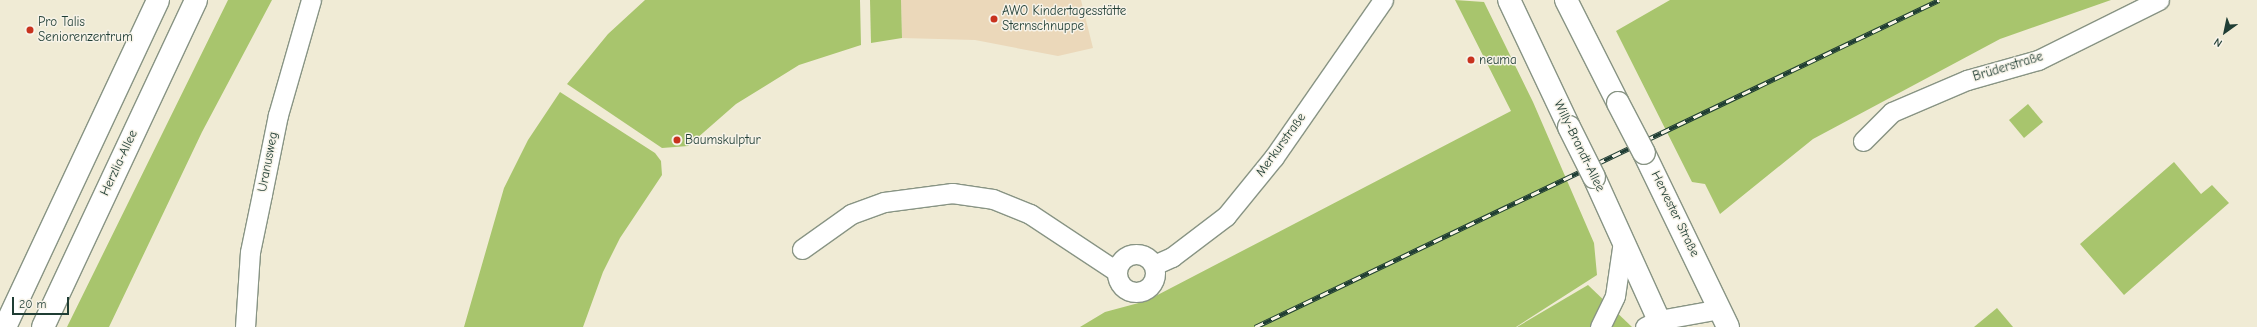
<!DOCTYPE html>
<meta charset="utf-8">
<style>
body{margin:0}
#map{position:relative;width:2257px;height:327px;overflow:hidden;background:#f0ebd5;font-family:"Comic Neue",sans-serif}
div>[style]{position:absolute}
.built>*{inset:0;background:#ebd8ba}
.green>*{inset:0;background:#a8c56d}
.roads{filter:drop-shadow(1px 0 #889484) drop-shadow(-1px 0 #889484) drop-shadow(0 1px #889484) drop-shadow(0 -1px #889484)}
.minor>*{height:19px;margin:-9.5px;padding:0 9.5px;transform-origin:9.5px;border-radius:9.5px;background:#fff}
.minor>.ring{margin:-9.5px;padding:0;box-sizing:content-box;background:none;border:19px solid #fff;border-radius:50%}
.major>*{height:22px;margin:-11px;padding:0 11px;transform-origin:11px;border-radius:11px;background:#fff}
.rail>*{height:4.5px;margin-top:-2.25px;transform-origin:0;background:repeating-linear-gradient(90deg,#f7f3e8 0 9px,#1f3d34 0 18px);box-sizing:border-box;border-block:1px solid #1f3d34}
.bridges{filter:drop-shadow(1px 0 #889484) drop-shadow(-1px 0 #889484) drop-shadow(0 1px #889484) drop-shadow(0 -1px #889484)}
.major-bridge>*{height:22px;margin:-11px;padding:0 11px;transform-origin:11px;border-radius:11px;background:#fff}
.dots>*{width:11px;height:11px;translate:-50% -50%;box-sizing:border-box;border:2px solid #f7f3e8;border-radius:50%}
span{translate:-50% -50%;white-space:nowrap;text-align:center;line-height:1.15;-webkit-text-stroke:3px #f7f3e8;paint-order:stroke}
.poi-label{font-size:13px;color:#1f3d34}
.left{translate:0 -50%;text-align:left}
.street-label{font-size:13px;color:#1f3d34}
.north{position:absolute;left:2205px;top:12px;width:40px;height:40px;-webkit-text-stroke:3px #f7f3e8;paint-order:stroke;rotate:213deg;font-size:11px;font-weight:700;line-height:16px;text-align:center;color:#1f3d34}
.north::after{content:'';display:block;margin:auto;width:14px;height:18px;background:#1f3d34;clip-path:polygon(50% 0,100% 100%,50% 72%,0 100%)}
.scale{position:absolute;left:12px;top:297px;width:57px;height:18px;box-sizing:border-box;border:2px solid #1f3d34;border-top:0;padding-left:5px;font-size:12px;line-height:14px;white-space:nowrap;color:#1f3d34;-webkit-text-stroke:3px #f7f3e8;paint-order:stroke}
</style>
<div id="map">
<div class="built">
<div style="clip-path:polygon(901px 0,1081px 0,1093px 48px,1058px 56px,975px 40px,902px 38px)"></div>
</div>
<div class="green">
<div style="clip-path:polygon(228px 0,272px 0,202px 132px,109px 327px,67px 327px)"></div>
<div style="clip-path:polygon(645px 0,860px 0,861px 45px,799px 65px,736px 104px,688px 146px,662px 148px,567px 84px,608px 34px)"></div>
<div style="clip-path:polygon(870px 0,901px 0,902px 38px,871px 43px)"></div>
<div style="clip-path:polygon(1455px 0,1484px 2px,1533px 102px,1594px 243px,1597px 275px,1516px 327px,1080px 327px,1105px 312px,1146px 301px,1511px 111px)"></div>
<div style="clip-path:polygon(1670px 0,2111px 0,2000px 39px,1813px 139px,1720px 214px,1705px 184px,1692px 182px,1616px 31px)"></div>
<div style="clip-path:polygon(560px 92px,655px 153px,661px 161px,662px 175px,620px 238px,603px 272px,583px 327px,464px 327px,504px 188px,528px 140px)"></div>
<div style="clip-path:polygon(2028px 104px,2043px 122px,2024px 138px,2009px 120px)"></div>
<div style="clip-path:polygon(2174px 162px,2201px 194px,2212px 185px,2229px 203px,2124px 295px,2080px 244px)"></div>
<div style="clip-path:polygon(1588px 285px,1632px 327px,1517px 327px)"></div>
<div style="clip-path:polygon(1997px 308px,2013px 327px,1974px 327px)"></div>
</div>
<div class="roads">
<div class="minor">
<div style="left:1863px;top:141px;width:41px;rotate:-45deg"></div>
<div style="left:1892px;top:112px;width:82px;rotate:-23.1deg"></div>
<div style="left:1967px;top:80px;width:74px;rotate:-15.7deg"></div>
<div style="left:2038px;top:60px;width:135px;rotate:-26.4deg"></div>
<div style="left:802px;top:249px;width:60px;rotate:-35.5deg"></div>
<div style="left:851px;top:214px;width:35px;rotate:-20deg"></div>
<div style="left:884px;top:202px;width:69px;rotate:-7.5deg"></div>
<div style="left:952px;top:193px;width:41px;rotate:8.3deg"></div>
<div style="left:993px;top:199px;width:40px;rotate:22deg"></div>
<div style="left:1030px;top:214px;width:103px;rotate:33.5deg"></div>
<div class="ring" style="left:1117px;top:254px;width:19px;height:19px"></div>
<div style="left:1154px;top:265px;width:20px;rotate:-24deg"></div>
<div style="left:1172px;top:257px;width:68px;rotate:-37.2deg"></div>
<div style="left:1226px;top:216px;width:76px;rotate:-50.9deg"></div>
<div style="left:1274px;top:157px;width:191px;rotate:-55.2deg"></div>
<div style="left:245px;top:327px;width:75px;rotate:-86.2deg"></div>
<div style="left:250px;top:252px;width:59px;rotate:-78.3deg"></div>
<div style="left:262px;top:194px;width:81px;rotate:-78.6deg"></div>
<div style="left:278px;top:115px;width:120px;rotate:-74deg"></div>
<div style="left:1600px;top:327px;width:34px;rotate:-64deg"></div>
<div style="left:1615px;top:296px;width:56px;rotate:-81.7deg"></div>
<div style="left:1645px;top:327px;width:16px;rotate:-27deg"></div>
<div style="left:1659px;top:320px;width:62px;rotate:-10.2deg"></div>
</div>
<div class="major">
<div style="left:1509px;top:0;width:140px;rotate:64.7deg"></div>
<div style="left:1566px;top:0;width:115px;rotate:63.2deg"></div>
<div style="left:1644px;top:153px;width:193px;rotate:64.2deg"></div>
<div style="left:1594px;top:177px;width:165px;rotate:65.6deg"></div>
<div style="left:5px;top:327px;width:361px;rotate:-64.9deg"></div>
<div style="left:43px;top:327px;width:361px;rotate:-64.9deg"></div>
</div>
</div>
<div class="rail">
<div style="left:1255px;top:327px;width:758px;rotate:-25.55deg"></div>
</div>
<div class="bridges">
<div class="major-bridge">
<div style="left:1618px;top:103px;width:56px;rotate:62.5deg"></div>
<div style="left:1569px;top:127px;width:56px;rotate:63.4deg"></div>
</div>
</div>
<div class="dots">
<div style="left:994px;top:19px;background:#c8321e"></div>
<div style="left:30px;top:30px;background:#c8321e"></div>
<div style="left:1471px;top:60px;background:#c8321e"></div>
<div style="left:677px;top:140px;background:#c8321e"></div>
</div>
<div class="poi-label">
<span class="left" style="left:1002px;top:19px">AWO Kindertagesstätte<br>Sternschnuppe</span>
<span class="left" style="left:38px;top:30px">Pro Talis<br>Seniorenzentrum</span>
<span class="left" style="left:1479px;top:60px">neuma</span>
<span class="left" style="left:685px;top:140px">Baumskulptur</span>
</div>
<div class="street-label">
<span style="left:2008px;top:67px;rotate:-17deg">Brüderstraße</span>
<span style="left:1281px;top:145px;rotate:-54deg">Merkurstraße</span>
<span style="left:1579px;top:146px;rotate:64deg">Willy-Brandt-Allee</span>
<span style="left:268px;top:162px;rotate:-79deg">Uranusweg</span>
<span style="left:119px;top:163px;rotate:-65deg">Herzlia-Allee</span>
<span style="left:1675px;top:214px;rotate:64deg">Hervester Straße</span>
</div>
<div class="north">N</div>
<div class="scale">20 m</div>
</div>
